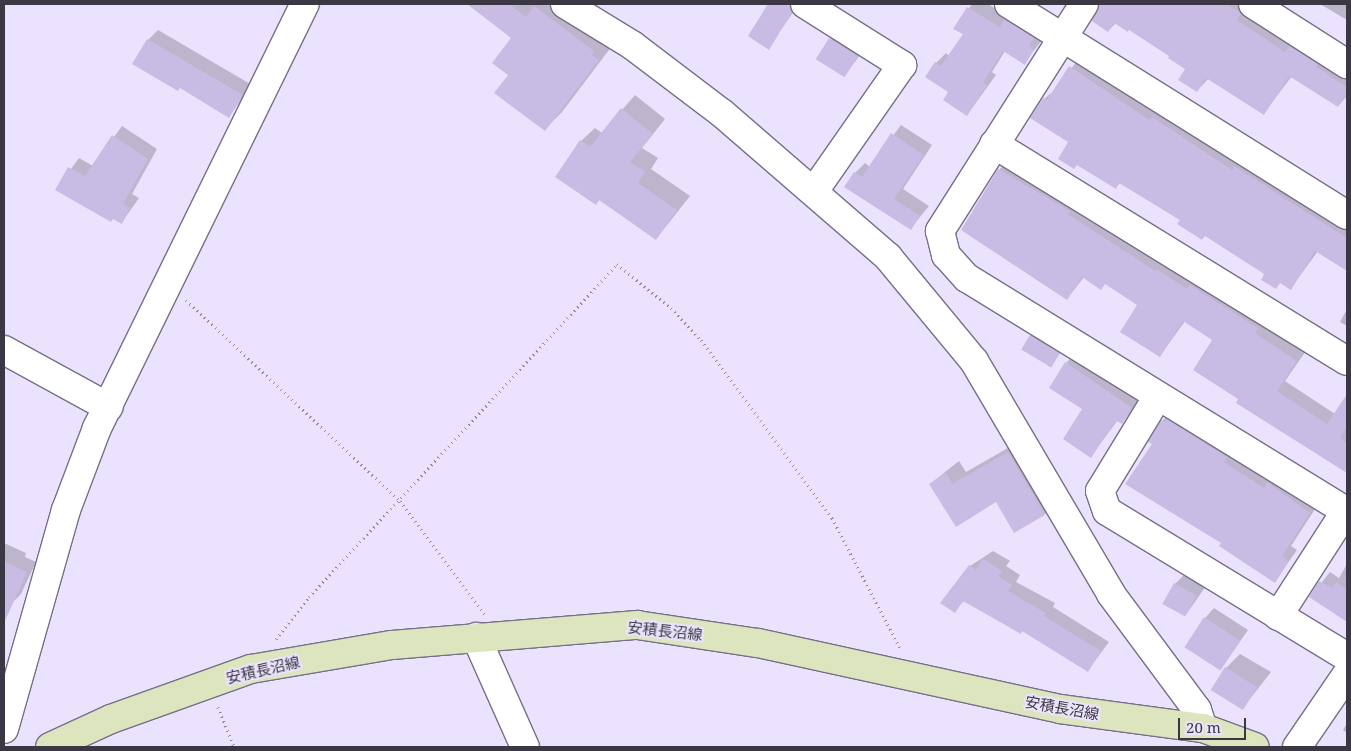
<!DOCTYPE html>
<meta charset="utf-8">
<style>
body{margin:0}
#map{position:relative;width:1351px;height:751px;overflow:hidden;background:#ebe3fe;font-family:"Noto Serif","Noto Sans JP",serif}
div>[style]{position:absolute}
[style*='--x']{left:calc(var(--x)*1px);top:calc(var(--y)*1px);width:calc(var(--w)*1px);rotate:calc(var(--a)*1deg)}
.shadow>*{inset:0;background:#0003}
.building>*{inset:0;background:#c9bce4;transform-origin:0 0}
.path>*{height:3px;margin-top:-1.5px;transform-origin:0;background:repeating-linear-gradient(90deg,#8e899b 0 1px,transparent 0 5px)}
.roads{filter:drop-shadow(1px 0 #766f87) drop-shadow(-1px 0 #766f87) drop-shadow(0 1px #766f87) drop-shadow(0 -1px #766f87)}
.minor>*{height:28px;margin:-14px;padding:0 14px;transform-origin:14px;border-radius:14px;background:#fff}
.tertiary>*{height:28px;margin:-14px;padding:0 14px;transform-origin:14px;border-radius:14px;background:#fff}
.secondary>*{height:28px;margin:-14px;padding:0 14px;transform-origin:14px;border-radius:14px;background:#dde5bf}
span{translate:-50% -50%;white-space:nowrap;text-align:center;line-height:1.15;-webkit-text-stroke:4px #ebe3fe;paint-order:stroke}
.street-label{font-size:15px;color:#3c3843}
.frame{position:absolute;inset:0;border:5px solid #3c3843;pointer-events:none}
.scale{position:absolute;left:1178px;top:718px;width:68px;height:22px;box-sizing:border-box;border:2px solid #3c3843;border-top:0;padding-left:6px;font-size:15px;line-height:18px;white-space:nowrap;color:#3c3843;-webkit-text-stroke:4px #ebe3fe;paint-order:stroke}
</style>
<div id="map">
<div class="shadow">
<div style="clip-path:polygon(469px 4px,571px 4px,615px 42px,562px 112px,545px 129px,509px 75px,512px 38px)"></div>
<div style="clip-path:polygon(769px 4px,799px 4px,768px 48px,749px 36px)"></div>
<div style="clip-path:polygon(972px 4px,988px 4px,1043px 39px,1024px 63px,1005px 51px,992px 72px,996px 75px,967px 115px,949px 92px,936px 63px,946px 53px,949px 56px,964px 34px,955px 28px)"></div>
<div style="clip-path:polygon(1105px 4px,1248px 4px,1347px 70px,1347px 96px,1338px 106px,1292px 76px,1264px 113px,1209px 78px,1197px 91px,1187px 68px,1171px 55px,1130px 28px,1116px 23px,1108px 31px,1093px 21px)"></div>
<div style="clip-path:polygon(1320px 4px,1347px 4px,1347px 20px)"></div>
<div style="clip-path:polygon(840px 29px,867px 46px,844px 76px,817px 58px)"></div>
<div style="clip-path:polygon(158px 30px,252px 85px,229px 116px,148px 40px)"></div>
<div style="clip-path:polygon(1080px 57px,1347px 222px,1347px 269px,1318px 251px,1291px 288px,1120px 183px,1116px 187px,1070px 142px,1044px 99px,1055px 90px)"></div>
<div style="clip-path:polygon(635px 95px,665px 119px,642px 148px,658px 158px,651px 169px,690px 196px,656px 239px,600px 199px,595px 204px,581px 141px,595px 128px,602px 133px)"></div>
<div style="clip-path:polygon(901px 125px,932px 145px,903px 189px,929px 206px,910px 229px,855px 173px,865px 163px,870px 167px)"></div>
<div style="clip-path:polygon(122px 126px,157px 149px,132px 194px,139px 198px,122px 222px,56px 190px,79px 158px,93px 166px)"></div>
<div style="clip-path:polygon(1008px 160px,1306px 351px,1285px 381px,1335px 414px,1347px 396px,1347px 471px,1237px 403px,1240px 399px,1214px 340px,1185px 321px,1160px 356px,1139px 305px,1105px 283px,1084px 277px,1067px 299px,999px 170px)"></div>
<div style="clip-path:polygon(1347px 309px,1347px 326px,1340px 322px)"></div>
<div style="clip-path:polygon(1040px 326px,1068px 343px,1049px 367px,1031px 336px)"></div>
<div style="clip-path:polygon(1076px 353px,1141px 398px,1122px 423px,1118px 420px,1091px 456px,1084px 409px,1066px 363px)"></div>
<div style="clip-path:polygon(1172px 412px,1319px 503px,1291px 546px,1297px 550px,1274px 582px,1223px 542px,1154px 443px,1162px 421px)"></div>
<div style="clip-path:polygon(1022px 440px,1058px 501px,1045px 514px,930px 484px,959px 461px,966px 472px)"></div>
<div style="clip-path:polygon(4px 543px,26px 553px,25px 557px,36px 562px,21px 594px,12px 603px,4px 600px)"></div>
<div style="clip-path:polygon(993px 551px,1010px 561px,1006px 566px,1020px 575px,1016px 582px,1055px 603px,1053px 607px,1109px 642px,1088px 670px,1023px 630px,964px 601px,954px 611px,970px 566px)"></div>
<div style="clip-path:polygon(1347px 564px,1347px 620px,1310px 597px,1330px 572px,1339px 578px)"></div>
<div style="clip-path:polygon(1185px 574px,1206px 586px,1185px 616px,1175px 584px)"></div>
<div style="clip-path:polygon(1214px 608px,1248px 630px,1221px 669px,1205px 618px)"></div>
<div style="clip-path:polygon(1240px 654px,1271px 672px,1242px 709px,1226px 668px)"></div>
<div style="clip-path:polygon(1347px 723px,1347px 733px,1343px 730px)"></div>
</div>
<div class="building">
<div style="clip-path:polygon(467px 4px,509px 4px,526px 17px,534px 6px,594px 51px,592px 55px,599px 60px,545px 131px,494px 93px,508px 75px,492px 63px,511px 38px)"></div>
<div style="clip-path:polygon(768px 4px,789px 4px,792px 12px,769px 50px,748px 36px)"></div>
<div style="clip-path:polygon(1099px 4px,1227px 4px,1241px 13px,1237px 20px,1285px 52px,1289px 46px,1318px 64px,1316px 67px,1347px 87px,1347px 93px,1338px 107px,1289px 76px,1264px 115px,1206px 78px,1197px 92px,1178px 80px,1185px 69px,1168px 58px,1169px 56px,1129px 30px,1128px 32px,1114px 23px,1108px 32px,1092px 21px)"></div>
<div style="clip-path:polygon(967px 7px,1000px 27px,1004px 19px,1034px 38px,1029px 46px,1034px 49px,1025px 65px,1003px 51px,983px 82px,987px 85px,967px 116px,943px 100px,948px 92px,925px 77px,935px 62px,941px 66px,963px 34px,953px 29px)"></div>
<div style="left:829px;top:38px;width:34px;height:25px;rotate:32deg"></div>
<div style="clip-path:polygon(147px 39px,243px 95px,229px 118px,180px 88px,178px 91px,132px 64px)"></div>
<div style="clip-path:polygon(1069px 66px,1149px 120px,1152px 117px,1232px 170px,1234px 166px,1347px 238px,1347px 271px,1315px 251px,1291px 290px,1280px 283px,1276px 289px,1261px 280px,1264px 274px,1258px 270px,1205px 236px,1202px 240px,1177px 224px,1180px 220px,1119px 183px,1116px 189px,1077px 165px,1074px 169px,1058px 159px,1068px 142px,1030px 118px,1043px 98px,1047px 100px)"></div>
<div style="clip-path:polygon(621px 108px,653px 134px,630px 162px,645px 172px,638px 183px,677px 210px,656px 240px,599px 200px,596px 205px,555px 177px,580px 140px,590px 147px)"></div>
<div style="clip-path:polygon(891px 133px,924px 155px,894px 199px,920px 216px,911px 230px,844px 187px,854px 172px,862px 177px)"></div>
<div style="clip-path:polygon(112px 135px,148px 159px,123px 204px,130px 208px,122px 224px,113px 219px,111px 222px,55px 190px,68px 167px,85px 176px)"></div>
<div style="clip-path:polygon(998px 169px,1070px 211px,1068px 214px,1155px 271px,1156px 269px,1187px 289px,1190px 285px,1258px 328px,1255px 333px,1297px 361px,1277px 391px,1327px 424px,1347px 394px,1347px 426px,1340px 438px,1347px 443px,1347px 473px,1236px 403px,1238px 399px,1193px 370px,1212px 340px,1183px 321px,1160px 357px,1120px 332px,1137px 305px,1105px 284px,1101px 290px,1082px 277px,1067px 300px,961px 230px)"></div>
<div style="left:1030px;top:335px;width:35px;height:17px;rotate:31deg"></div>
<div style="clip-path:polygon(1065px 362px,1132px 408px,1122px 424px,1117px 421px,1112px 426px,1091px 458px,1063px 439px,1082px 409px,1049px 388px)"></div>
<div style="clip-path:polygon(1167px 419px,1227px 457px,1224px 462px,1264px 488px,1267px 482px,1310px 513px,1282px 556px,1289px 561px,1275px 583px,1219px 546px,1221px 543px,1125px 484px,1152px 444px,1148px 442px,1161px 420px,1165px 422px)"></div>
<div style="clip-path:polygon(1008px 452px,1045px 515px,1014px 533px,996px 502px,956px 527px,929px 484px,946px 473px,952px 484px)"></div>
<div style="clip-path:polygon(983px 559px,1002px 571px,998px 576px,1012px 585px,1008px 591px,1046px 613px,1044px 616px,1101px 651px,1088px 672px,1022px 631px,1021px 634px,963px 601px,955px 613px,940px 603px,969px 565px,976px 570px)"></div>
<div style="clip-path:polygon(4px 561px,27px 572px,4px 623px)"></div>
<div style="clip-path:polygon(1319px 581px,1332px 588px,1336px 582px,1347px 589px,1347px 622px,1309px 597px)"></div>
<div style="left:1174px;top:583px;width:26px;height:24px;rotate:29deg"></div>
<div style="left:1204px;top:617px;width:43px;height:36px;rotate:33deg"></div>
<div style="left:1225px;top:667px;width:38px;height:27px;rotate:32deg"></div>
</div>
<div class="path">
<div style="--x:186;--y:300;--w:294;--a:43.2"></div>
<div style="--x:400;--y:501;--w:141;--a:53.4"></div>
<div style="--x:276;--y:639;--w:53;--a:-51.8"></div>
<div style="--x:309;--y:597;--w:454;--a:-47.2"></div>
<div style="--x:617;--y:264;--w:70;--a:39.2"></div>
<div style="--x:671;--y:308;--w:44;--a:46.8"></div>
<div style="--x:701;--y:340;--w:221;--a:53.6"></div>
<div style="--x:832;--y:518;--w:147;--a:62.4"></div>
<div style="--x:218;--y:707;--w:43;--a:68.2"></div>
</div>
<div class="roads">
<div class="minor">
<div style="--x:565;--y:4;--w:79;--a:31.5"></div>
<div style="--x:632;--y:45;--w:114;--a:37.2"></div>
<div style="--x:723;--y:114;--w:218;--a:40.9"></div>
<div style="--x:888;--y:257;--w:135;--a:50.4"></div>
<div style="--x:974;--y:361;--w:270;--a:59.5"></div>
<div style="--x:1111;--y:594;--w:144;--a:53.4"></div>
<div style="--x:1197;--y:710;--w:19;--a:72"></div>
<div style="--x:805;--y:4;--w:115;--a:32.2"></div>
<div style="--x:902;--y:65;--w:154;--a:124.9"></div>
<div style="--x:1009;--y:4;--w:398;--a:32"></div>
<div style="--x:1084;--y:4;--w:269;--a:122.4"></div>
<div style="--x:940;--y:231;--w:25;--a:76"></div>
<div style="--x:946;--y:255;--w:31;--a:48"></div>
<div style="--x:967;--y:278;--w:445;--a:31.6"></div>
<div style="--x:1253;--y:4;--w:112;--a:32.6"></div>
<div style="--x:994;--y:144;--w:414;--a:31.6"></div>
<div style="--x:4;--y:350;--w:119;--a:28.7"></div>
<div style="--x:1158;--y:396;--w:111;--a:121.4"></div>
<div style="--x:1100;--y:491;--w:21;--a:71"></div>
<div style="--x:1107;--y:511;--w:281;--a:31.3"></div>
<div style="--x:1278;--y:616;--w:127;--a:-57.2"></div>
<div style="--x:476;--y:637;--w:120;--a:66"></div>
<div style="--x:4;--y:729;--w:228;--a:-74.2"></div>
<div style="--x:66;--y:510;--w:88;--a:-69.3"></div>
<div style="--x:97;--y:428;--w:472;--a:-63.9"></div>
</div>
<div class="tertiary">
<div style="--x:1297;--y:747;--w:88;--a:-55.6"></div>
</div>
<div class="secondary">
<div style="--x:50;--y:747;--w:67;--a:-24.7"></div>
<div style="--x:111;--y:719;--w:149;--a:-19.7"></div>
<div style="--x:251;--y:669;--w:143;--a:-9.7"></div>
<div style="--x:392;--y:645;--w:246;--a:-4.7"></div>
<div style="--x:637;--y:625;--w:122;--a:8.5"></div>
<div style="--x:758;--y:643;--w:309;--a:12.3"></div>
<div style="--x:1060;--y:709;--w:144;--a:7.6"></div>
<div style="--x:1203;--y:728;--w:55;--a:20.1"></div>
</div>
</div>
<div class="street-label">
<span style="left:665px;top:631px;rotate:6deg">安積長沼線</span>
<span style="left:263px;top:670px;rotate:-13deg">安積長沼線</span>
<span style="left:1062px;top:708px;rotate:10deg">安積長沼線</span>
</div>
<div class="frame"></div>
<div class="scale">20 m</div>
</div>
